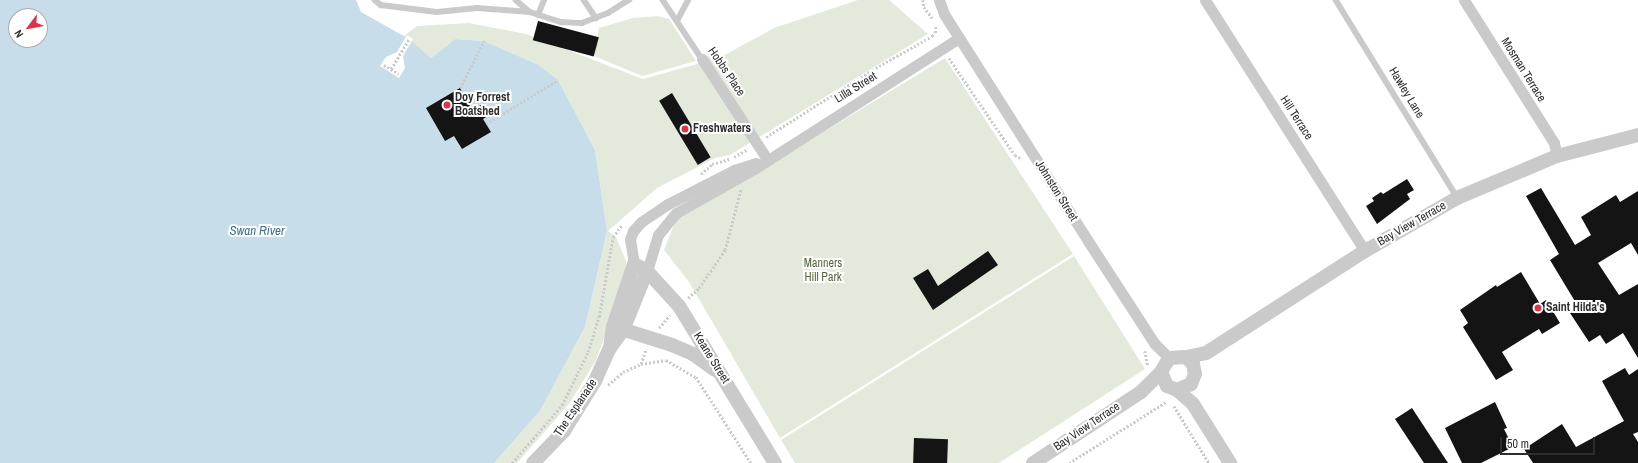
<!DOCTYPE html>
<style>
body{margin:0}
#map{position:relative;width:1638px;height:463px;overflow:hidden;background:#fff;font-family:"Archivo Narrow",sans-serif}
div>[style]{position:absolute}
[style*='--x']{left:calc(var(--x)*1px);top:calc(var(--y)*1px);width:calc(var(--w)*1px);rotate:calc(var(--a)*1deg)}
.green>*{inset:0;background:#e4eadb}
.water>*{inset:0;background:#c7deea}
.pier>*{inset:0;background:#fff}
.building>*{inset:0;background:#141414;transform-origin:0 0}
.path>*{height:2.5px;margin-top:-1.25px;transform-origin:0;background:repeating-linear-gradient(90deg,#cacaca 0 2px,transparent 0 4px)}
.service>*{height:5.5px;margin:-2.75px;padding:0 2.75px;transform-origin:2.75px;border-radius:2.75px;background:#cacaca}
.minor>*{height:11px;margin:-5.5px;padding:0 5.5px;transform-origin:5.5px;border-radius:5.5px;background:#cacaca}
.tertiary>*{height:14px;margin:-7px;padding:0 7px;transform-origin:7px;border-radius:7px;background:#cacaca}
.dots>*{width:11px;height:11px;translate:-50% -50%;box-sizing:border-box;border:2px solid #fff;border-radius:50%}
span{translate:-50% -50%;white-space:nowrap;text-align:center;line-height:1.15;-webkit-text-stroke:4px #fff;paint-order:stroke}
.street-label{font-size:12px;color:#2d2d2d}
.poi-label{font-size:12px;color:#2d2d2d;font-weight:700}
.left{translate:0 -50%;text-align:left}
.park-label{font-size:12px;color:#53673c}
.water-label{font-size:13px;color:#3e728c;font-style:italic}
.north{position:absolute;left:8px;top:8px;width:40px;height:40px;box-sizing:border-box;background:#fff;border:1px solid #ababab;border-radius:50%;rotate:238deg;font-size:11px;font-weight:700;line-height:16px;text-align:center;color:#2d2d2d}
.north::after{content:'';display:block;margin:auto;width:14px;height:18px;background:#e0334a;clip-path:polygon(50% 0,100% 100%,50% 72%,0 100%)}
.scale{position:absolute;left:1500px;top:437px;width:95px;height:18px;box-sizing:border-box;border:2px solid #2d2d2d;border-top:0;padding-left:5px;font-size:12px;line-height:14px;white-space:nowrap;color:#2d2d2d;-webkit-text-stroke:3px #fff;paint-order:stroke}
</style>
<div id="map">
<div class="green">
<div style="clip-path:polygon(858px 0,889px 0,928px 34px,730px 155px,715px 158px,657px 188px,608px 231px,616px 237px,626px 261px,624px 284px,596px 360px,569px 404px,517px 463px,494px 463px,540px 411px,585px 327px,607px 231px,595px 150px,558px 80px,539px 65px,484px 41px,455px 39px,431px 58px,404px 36px,417px 26px,469px 23px,526px 34px,643px 79px,697px 64px,708px 56px,721px 57px,774px 28px)"></div>
<div style="clip-path:polygon(657px 16px,669px 19px,696px 61px,642px 76px,594px 56px,599px 28px,633px 18px)"></div>
<div style="clip-path:polygon(945px 58px,1073px 254px,780px 438px,689px 282px,664px 250px,678px 215px,766px 167px)"></div>
<div style="clip-path:polygon(1074px 256px,1145px 369px,999px 463px,795px 463px,781px 440px)"></div>
</div>
<div class="water">
<div style="clip-path:polygon(evenodd,0 0,356px 0,361px 12px,409px 39px,431px 58px,455px 39px,484px 41px,539px 65px,558px 80px,595px 150px,607px 231px,585px 327px,540px 411px,494px 463px,0 463px,0 0,16px 16px,40px 16px,40px 40px,16px 40px,16px 16px)"></div>
</div>
<div class="pier">
<div style="clip-path:polygon(407px 35px,413px 39px,403px 56px,405px 68px,399px 78px,380px 66px,386px 57px,397px 52px)"></div>
</div>
<div class="building">
<div style="left:538px;top:21px;width:63px;height:20px;rotate:15deg"></div>
<div style="clip-path:polygon(460px 88px,472px 110px,481px 105px,488px 116px,483px 119px,491px 132px,462px 149px,454px 136px,445px 141px,426px 108px)"></div>
<div style="left:672px;top:93px;width:75px;height:15px;rotate:59deg"></div>
<div style="clip-path:polygon(1407px 179px,1414px 190px,1407px 194px,1410px 199px,1377px 224px,1366px 206px,1374px 201px,1372px 198px,1381px 192px,1383px 194px)"></div>
<div style="clip-path:polygon(1541px 188px,1575px 245px,1591px 235px,1581px 217px,1616px 195px,1620px 202px,1638px 191px,1638px 255px,1631px 243px,1598px 263px,1619px 295px,1638px 284px,1638px 358px,1623px 333px,1606px 344px,1600px 335px,1589px 342px,1570px 313px,1579px 308px,1550px 260px,1559px 254px,1526px 196px)"></div>
<div style="clip-path:polygon(988px 251px,998px 265px,933px 310px,913px 278px,928px 269px,938px 286px)"></div>
<div style="clip-path:polygon(1521px 272px,1540px 304px,1546px 300px,1560px 323px,1542px 334px,1539px 329px,1502px 352px,1513px 370px,1496px 380px,1463px 327px,1468px 323px,1460px 310px,1496px 285px,1497px 287px)"></div>
<div style="clip-path:polygon(1625px 368px,1629px 375px,1638px 369px,1638px 432px,1633px 434px,1638px 442px,1638px 463px,1533px 463px,1524px 449px,1562px 424px,1576px 447px,1624px 421px,1602px 381px)"></div>
<div style="clip-path:polygon(1495px 402px,1507px 428px,1504px 429px,1513px 447px,1481px 463px,1462px 463px,1445px 428px)"></div>
<div style="clip-path:polygon(1412px 408px,1448px 463px,1424px 463px,1395px 419px)"></div>
<div style="left:914px;top:438px;width:34px;height:25px;rotate:2deg"></div>
</div>
<div class="path">
<div style="--x:923;--y:0;--w:7;--a:82"></div>
<div style="--x:924;--y:7;--w:15;--a:53"></div>
<div style="--x:949;--y:58;--w:117;--a:55.8"></div>
<div style="--x:1015;--y:155;--w:8;--a:30"></div>
<div style="--x:384;--y:65;--w:17;--a:31"></div>
<div style="--x:391;--y:69;--w:35;--a:-59"></div>
<div style="--x:460;--y:88;--w:53;--a:-62.9"></div>
<div style="--x:486;--y:124;--w:84;--a:-31.4"></div>
<div style="--x:766;--y:137;--w:125;--a:-32.3"></div>
<div style="--x:872;--y:70;--w:69;--a:-29.5"></div>
<div style="--x:932;--y:36;--w:4;--a:-45"></div>
<div style="--x:935;--y:33;--w:8;--a:-83"></div>
<div style="--x:734;--y:157;--w:16;--a:-30"></div>
<div style="--x:701;--y:174;--w:15;--a:-42"></div>
<div style="--x:712;--y:164;--w:18;--a:-16"></div>
<div style="--x:688;--y:298;--w:15;--a:-42"></div>
<div style="--x:699;--y:288;--w:46;--a:-55.6"></div>
<div style="--x:725;--y:250;--w:64;--a:-75.5"></div>
<div style="--x:659;--y:328;--w:17;--a:-50"></div>
<div style="--x:1145;--y:351;--w:15;--a:79"></div>
<div style="--x:641;--y:364;--w:25;--a:-9"></div>
<div style="--x:666;--y:360;--w:34;--a:30"></div>
<div style="--x:696;--y:377;--w:102;--a:57.4"></div>
<div style="--x:608;--y:385;--w:20;--a:-41"></div>
<div style="--x:623;--y:372;--w:20;--a:-24"></div>
<div style="--x:641;--y:364;--w:16;--a:-72"></div>
<div style="--x:1174;--y:406;--w:67;--a:58.4"></div>
<div style="--x:512;--y:463;--w:77;--a:-49.2"></div>
<div style="--x:562;--y:405;--w:59;--a:-63.9"></div>
<div style="--x:588;--y:352;--w:37;--a:-73"></div>
<div style="--x:599;--y:317;--w:81;--a:-80.1"></div>
<div style="--x:613;--y:237;--w:14;--a:-54"></div>
<div style="--x:1069;--y:463;--w:115;--a:-32.2"></div>
</div>
<div class="service">
<div style="--x:375;--y:0;--w:8;--a:40"></div>
<div style="--x:381;--y:5;--w:56;--a:7.1"></div>
<div style="--x:437;--y:12;--w:40;--a:-5.7"></div>
<div style="--x:477;--y:8;--w:53;--a:4.3"></div>
<div style="--x:516;--y:0;--w:18;--a:41"></div>
<div style="--x:530;--y:12;--w:33;--a:18"></div>
<div style="--x:561;--y:22;--w:21;--a:3"></div>
<div style="--x:582;--y:23;--w:28;--a:-21"></div>
<div style="--x:608;--y:13;--w:25;--a:-32"></div>
<div style="--x:584;--y:0;--w:22;--a:56"></div>
<div style="--x:663;--y:0;--w:71;--a:56.5"></div>
<div style="--x:1336;--y:0;--w:231;--a:58.4"></div>
<div style="--x:538;--y:15;--w:16;--a:-68"></div>
<div style="--x:677;--y:21;--w:24;--a:-62"></div>
</div>
<div class="minor">
<div style="--x:939;--y:0;--w:15;--a:70"></div>
<div style="--x:944;--y:14;--w:269;--a:57.6"></div>
<div style="--x:1088;--y:241;--w:123;--a:57"></div>
<div style="--x:1155;--y:344;--w:20;--a:45"></div>
<div style="--x:1205;--y:0;--w:298;--a:57.5"></div>
<div style="--x:1464;--y:0;--w:169;--a:57.8"></div>
<div style="--x:1554;--y:143;--w:13;--a:77"></div>
<div style="--x:702;--y:59;--w:119;--a:57"></div>
<div style="--x:634;--y:264;--w:25;--a:-99"></div>
<div style="--x:630;--y:239;--w:9;--a:-69"></div>
<div style="--x:633;--y:231;--w:12;--a:-48"></div>
<div style="--x:641;--y:222;--w:32;--a:-34"></div>
<div style="--x:668;--y:204;--w:74;--a:-27.3"></div>
<div style="--x:734;--y:170;--w:23;--a:-18"></div>
<div style="--x:647;--y:271;--w:38;--a:-73"></div>
<div style="--x:658;--y:235;--w:28;--a:-51"></div>
<div style="--x:676;--y:213;--w:90;--a:-29.4"></div>
<div style="--x:754;--y:169;--w:243;--a:-32.6"></div>
</div>
<div class="tertiary">
<div style="--x:615;--y:327;--w:60;--a:17.5"></div>
<div style="--x:672;--y:345;--w:23;--a:23"></div>
<div style="--x:693;--y:354;--w:27;--a:36"></div>
<div style="--x:610;--y:348;--w:21;--a:-82"></div>
<div style="--x:613;--y:327;--w:66;--a:-71.6"></div>
<div style="--x:634;--y:264;--w:15;--a:28"></div>
<div style="--x:647;--y:271;--w:47;--a:47.6"></div>
<div style="--x:679;--y:306;--w:184;--a:58.6"></div>
<div style="--x:1186;--y:357;--w:20;--a:-11"></div>
<div style="--x:1206;--y:353;--w:189;--a:-32.7"></div>
<div style="--x:1365;--y:251;--w:106;--a:-29.9"></div>
<div style="--x:1457;--y:198;--w:108;--a:-22.8"></div>
<div style="--x:1557;--y:156;--w:84;--a:-14.5"></div>
<div style="--x:1177;--y:390;--w:21;--a:41"></div>
<div style="--x:1193;--y:404;--w:70;--a:57.9"></div>
<div style="--x:533;--y:463;--w:45;--a:-45.9"></div>
<div style="--x:564;--y:431;--w:59;--a:-58.2"></div>
<div style="--x:595;--y:381;--w:36;--a:-66"></div>
<div style="--x:610;--y:348;--w:22;--a:-54"></div>
<div style="--x:623;--y:330;--w:64;--a:-67.9"></div>
<div style="--x:1033;--y:463;--w:129;--a:-33.3"></div>
<div style="--x:1141;--y:392;--w:28;--a:-45"></div>
<div style="--x:1161;--y:372;--w:16;--a:-60"></div>
<div style="--x:1169;--y:358;--w:17;--a:-3"></div>
<div style="--x:1186;--y:357;--w:10;--a:45"></div>
<div style="--x:1193;--y:364;--w:10;--a:79"></div>
<div style="--x:1195;--y:374;--w:11;--a:112"></div>
<div style="--x:1191;--y:384;--w:15;--a:157"></div>
<div style="--x:1177;--y:390;--w:11;--a:-158"></div>
<div style="--x:1167;--y:386;--w:15;--a:-113"></div>
</div>
<div class="dots">
<div style="left:447px;top:105px;background:#e0334a"></div>
<div style="left:685px;top:129px;background:#e0334a"></div>
<div style="left:1538px;top:308px;background:#e0334a"></div>
</div>
<div class="street-label">
<span style="left:1523px;top:70px;rotate:58deg">Mosman Terrace</span>
<span style="left:726px;top:72px;rotate:56deg">Hobbs Place</span>
<span style="left:856px;top:88px;rotate:-32deg">Lilla Street</span>
<span style="left:1406px;top:93px;rotate:59deg">Hawley Lane</span>
<span style="left:1296px;top:118px;rotate:57deg">Hill Terrace</span>
<span style="left:1056px;top:191px;rotate:58deg">Johnston Street</span>
<span style="left:1412px;top:224px;rotate:-30deg">Bay View Terrace</span>
<span style="left:711px;top:358px;rotate:58deg">Keane Street</span>
<span style="left:576px;top:408px;rotate:-56deg">The Esplanade</span>
<span style="left:1087px;top:427px;rotate:-34deg">Bay View Terrace</span>
</div>
<div class="poi-label">
<span class="left" style="left:455px;top:105px">Doy Forrest<br>Boatshed</span>
<span class="left" style="left:693px;top:129px">Freshwaters</span>
<span class="left" style="left:1546px;top:308px">Saint Hilda's</span>
</div>
<div class="park-label">
<span style="left:823px;top:271px">Manners<br>Hill Park</span>
</div>
<div class="water-label">
<span style="left:257px;top:231px">Swan River</span>
</div>
<div class="north">N</div>
<div class="scale">50 m</div>
</div>
